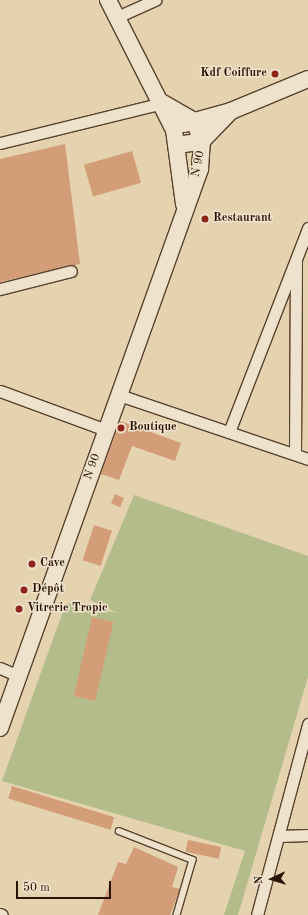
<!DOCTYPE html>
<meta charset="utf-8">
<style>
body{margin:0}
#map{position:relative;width:308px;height:915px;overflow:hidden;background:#e5d3b0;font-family:"Old Standard TT",serif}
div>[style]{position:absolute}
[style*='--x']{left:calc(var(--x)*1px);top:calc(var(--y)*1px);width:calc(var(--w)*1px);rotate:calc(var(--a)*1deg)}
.green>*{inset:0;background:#b4bc8c}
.building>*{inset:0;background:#d39d77;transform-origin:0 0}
.roads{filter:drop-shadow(1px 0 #57422e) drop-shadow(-1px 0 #57422e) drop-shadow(0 1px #57422e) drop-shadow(0 -1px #57422e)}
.lane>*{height:5.5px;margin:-2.75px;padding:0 2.75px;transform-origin:2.75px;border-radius:2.75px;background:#eee2cc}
.street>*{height:11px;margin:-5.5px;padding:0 5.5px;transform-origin:5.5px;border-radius:5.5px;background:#eee2cc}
.secondary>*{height:16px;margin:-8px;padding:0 8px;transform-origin:8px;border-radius:8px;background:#eee2cc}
.dots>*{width:11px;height:11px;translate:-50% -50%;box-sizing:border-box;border:2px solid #eee2cc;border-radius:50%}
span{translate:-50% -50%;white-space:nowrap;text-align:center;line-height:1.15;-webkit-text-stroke:3px #eee2cc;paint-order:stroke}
.poi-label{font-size:12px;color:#281202;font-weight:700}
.right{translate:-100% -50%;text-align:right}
.left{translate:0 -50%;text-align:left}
.street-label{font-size:12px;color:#281202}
.north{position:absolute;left:252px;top:859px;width:40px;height:40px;-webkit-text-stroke:3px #eee2cc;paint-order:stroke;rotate:266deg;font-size:11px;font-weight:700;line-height:16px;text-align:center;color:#281202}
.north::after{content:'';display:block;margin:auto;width:14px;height:18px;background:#281202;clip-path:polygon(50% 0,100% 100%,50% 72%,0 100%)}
.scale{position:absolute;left:16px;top:881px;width:95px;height:18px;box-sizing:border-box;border:2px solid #281202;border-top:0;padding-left:5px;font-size:12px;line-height:14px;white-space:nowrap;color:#281202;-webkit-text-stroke:3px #eee2cc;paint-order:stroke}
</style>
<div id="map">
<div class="green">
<div style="clip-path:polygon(134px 495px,308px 556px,308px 677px,238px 915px,224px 915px,245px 851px,2px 781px,66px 603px,118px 613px,90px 600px)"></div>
</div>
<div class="building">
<div style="clip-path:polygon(65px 144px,80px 264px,0 282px,0 159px)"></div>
<div style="left:132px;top:151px;width:33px;height:50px;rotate:74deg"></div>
<div style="clip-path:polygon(120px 421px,181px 443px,175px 461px,132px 446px,119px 480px,101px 474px)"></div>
<div style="left:115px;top:494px;width:10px;height:10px;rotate:24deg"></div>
<div style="left:94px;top:525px;width:19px;height:37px;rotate:18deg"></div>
<div style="left:92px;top:617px;width:22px;height:81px;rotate:13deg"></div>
<div style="left:12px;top:786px;width:107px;height:13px;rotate:17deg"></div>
<div style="left:188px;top:840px;width:34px;height:12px;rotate:12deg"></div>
<div style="clip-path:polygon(134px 847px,178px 867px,172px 887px,180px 889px,170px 915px,98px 915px,118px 862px,126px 864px)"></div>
</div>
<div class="roads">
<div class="lane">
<div style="--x:119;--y:831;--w:79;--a:21.4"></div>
<div style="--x:193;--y:860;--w:57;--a:106.2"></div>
</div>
<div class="street">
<div style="--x:117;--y:17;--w:42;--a:-24.1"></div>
<div style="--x:0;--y:143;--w:168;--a:-13.8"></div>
<div style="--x:0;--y:289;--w:73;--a:-14.2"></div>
<div style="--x:0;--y:391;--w:113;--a:20.2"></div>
<div style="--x:119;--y:395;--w:200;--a:18.7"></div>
<div style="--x:229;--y:432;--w:219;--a:-68.8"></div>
<div style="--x:295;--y:454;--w:193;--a:-89.7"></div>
<div style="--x:0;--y:668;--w:21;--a:23"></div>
<div style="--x:280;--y:836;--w:28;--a:-2"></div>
<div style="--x:0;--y:914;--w:2;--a:27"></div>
<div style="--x:257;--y:915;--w:198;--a:-75"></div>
</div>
<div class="secondary">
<div style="--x:108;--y:0;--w:146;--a:63.1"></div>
<div style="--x:174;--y:130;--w:75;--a:82.3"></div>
<div style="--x:184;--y:124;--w:49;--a:-15.5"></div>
<div style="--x:231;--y:111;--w:83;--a:-22.6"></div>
<div style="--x:178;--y:145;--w:24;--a:-9"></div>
<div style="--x:202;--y:141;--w:42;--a:-46"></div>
<div style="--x:0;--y:728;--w:594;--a:-70.31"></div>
<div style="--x:200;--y:169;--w:28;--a:-86"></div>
<div style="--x:202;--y:141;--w:22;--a:-112"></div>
<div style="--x:194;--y:121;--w:36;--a:-150"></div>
</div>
</div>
<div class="dots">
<div style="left:275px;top:74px;background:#8f2418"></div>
<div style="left:205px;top:219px;background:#8f2418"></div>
<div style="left:121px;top:428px;background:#8f2418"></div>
<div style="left:32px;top:564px;background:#8f2418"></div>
<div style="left:24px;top:590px;background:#8f2418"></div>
<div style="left:19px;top:609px;background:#8f2418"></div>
</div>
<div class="poi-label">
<span class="right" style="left:267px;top:74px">Kdf Coiffure</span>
<span class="left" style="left:213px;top:219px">Restaurant</span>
<span class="left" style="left:129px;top:428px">Boutique</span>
<span class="left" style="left:40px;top:564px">Cave</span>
<span class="left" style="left:32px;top:590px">Dépôt</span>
<span class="left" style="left:27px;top:609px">Vitrerie Tropic</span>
</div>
<div class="street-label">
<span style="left:199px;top:164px;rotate:-79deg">N 90</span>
<span style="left:93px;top:467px;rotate:-70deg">N 90</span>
</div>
<div class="north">N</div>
<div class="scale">50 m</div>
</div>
